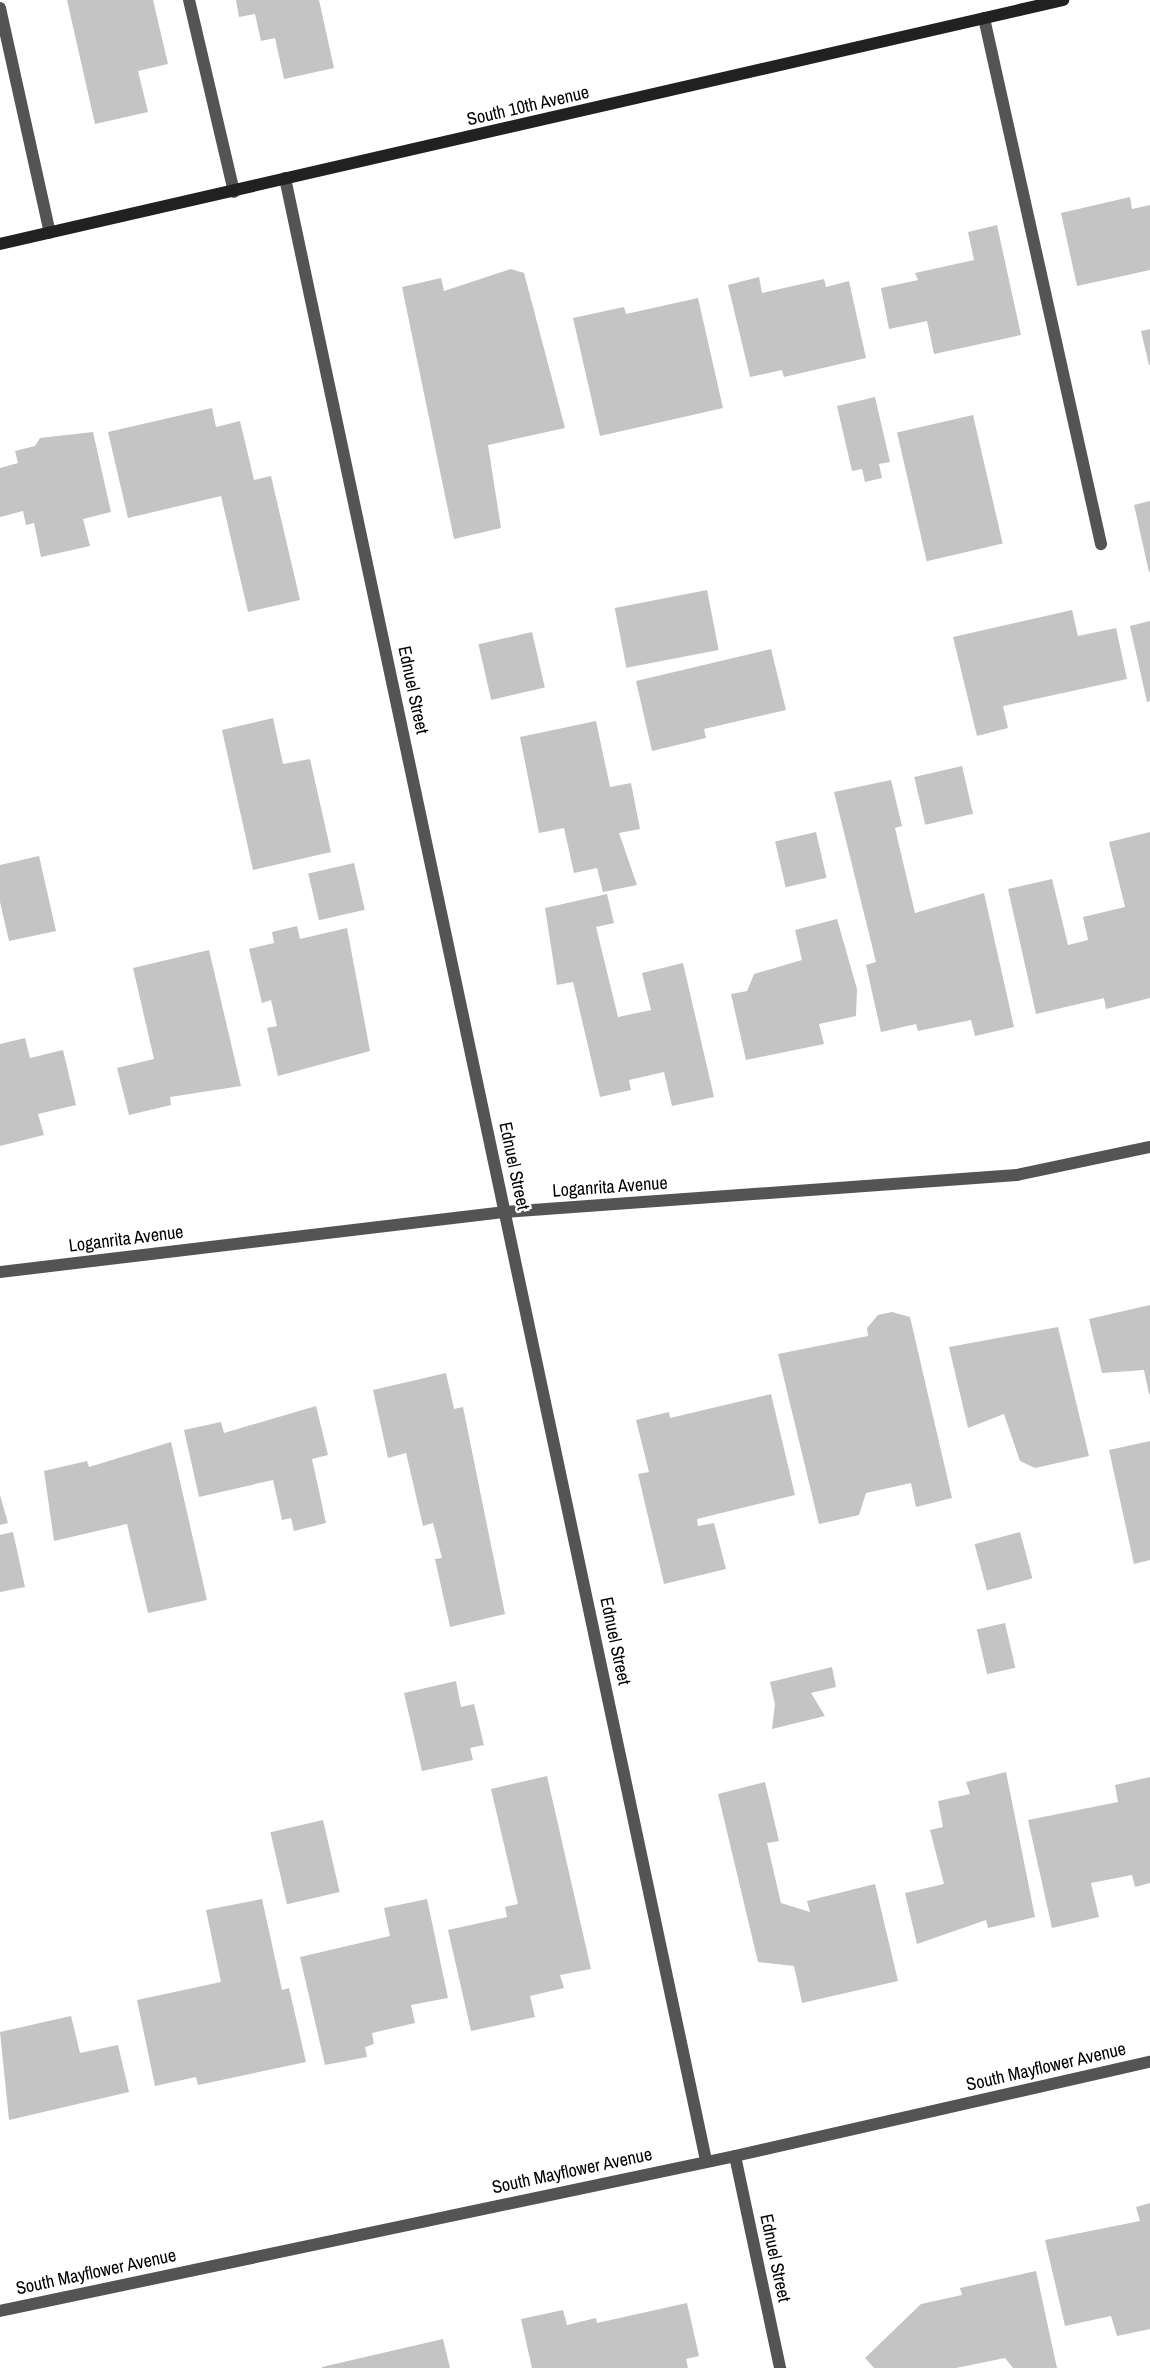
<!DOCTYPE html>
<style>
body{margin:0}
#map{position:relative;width:1150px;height:2368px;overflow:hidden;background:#fff;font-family:"Archivo Narrow",sans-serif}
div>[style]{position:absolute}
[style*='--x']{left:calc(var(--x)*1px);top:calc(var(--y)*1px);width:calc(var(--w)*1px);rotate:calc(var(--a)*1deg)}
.building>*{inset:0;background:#c4c4c4;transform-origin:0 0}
.lane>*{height:12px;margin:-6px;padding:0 6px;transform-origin:6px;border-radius:6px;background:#545454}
.street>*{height:12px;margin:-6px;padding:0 6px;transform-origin:6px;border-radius:6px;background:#545454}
.secondary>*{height:12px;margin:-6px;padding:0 6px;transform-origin:6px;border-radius:6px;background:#212121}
span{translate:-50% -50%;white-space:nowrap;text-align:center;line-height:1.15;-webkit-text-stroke:4.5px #fff;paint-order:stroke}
.street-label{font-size:18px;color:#000}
</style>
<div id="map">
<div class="building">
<div style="clip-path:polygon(67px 0,153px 0,168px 64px,138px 71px,148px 112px,95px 124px)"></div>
<div style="clip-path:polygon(236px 0,319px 0,334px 68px,284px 79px,275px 38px,261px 41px,255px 14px,239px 17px)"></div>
<div style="clip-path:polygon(1130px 197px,1132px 209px,1150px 205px,1150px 270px,1077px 286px,1061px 213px)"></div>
<div style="clip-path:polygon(997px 225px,1021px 335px,934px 354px,927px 321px,889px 329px,881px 288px,918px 280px,915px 273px,974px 260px,968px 232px)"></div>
<div style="clip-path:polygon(511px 269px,524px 273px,565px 428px,488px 445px,501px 528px,454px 539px,402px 287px,441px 278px,444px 291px)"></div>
<div style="clip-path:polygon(759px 277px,762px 293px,824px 279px,826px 287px,849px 281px,866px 358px,784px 377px,782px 370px,750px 377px,728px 285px)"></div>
<div style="clip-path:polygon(698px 298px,723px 408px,600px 436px,573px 318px,624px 307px,626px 314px)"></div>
<div style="clip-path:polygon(1150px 329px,1150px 365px,1149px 365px,1141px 331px)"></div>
<div style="clip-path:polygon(875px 397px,890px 462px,879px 464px,882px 478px,865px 482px,862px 469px,852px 471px,837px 406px)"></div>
<div style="clip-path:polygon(212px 408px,216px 427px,240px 421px,254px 480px,271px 476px,300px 600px,248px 612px,221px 496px,128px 518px,108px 432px)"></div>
<div style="left:973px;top:415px;width:132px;height:78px;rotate:77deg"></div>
<div style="clip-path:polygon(93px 432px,111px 512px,83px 519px,90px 546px,41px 557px,34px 523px,26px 525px,23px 511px,0 517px,0 468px,18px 463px,15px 451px,35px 446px,40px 438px)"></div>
<div style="clip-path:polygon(1150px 501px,1150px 572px,1149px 572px,1134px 505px)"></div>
<div style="left:707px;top:590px;width:61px;height:94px;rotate:79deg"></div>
<div style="clip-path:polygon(1072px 610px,1078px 636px,1116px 628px,1127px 679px,1003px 706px,1008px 728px,977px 736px,953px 637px)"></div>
<div style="clip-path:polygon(1150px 621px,1150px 701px,1147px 702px,1130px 626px)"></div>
<div style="left:532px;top:632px;width:57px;height:55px;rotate:77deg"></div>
<div style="clip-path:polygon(771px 649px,786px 710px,704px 729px,706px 738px,652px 751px,636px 681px)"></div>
<div style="clip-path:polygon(273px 718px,283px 764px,310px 759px,331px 852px,253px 870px,222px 730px)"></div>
<div style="clip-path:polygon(596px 721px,610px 787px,631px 783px,640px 829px,619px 833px,637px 885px,603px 892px,597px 868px,574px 873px,564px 828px,539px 833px,520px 737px)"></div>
<div style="left:962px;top:766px;width:49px;height:49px;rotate:77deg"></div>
<div style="clip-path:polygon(891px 780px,902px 826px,895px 828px,915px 913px,984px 893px,1014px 1027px,975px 1036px,971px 1020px,918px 1031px,916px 1024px,881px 1032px,866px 965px,876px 962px,834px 792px)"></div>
<div style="left:816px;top:832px;width:47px;height:42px;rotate:77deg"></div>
<div style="clip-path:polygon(1150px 832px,1150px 998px,1106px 1009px,1104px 998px,1036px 1014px,1008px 889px,1052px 879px,1068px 945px,1088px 940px,1083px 917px,1125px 907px,1109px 842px)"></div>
<div style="clip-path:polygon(39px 856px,56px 931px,9px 941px,0 902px,0 865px)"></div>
<div style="left:354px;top:863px;width:48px;height:47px;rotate:77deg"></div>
<div style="clip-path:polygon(607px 894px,614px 923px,596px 927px,618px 1017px,651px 1010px,642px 973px,683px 963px,714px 1097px,672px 1106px,664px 1072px,629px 1080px,631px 1090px,600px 1097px,573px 982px,557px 985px,545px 908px)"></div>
<div style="clip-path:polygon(837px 919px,857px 989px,856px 1016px,819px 1024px,824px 1044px,746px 1060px,731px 994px,747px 991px,754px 974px,802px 960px,795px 930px)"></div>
<div style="clip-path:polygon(297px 926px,300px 939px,347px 928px,370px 1051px,278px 1076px,267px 1028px,277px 1026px,271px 1000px,262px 1003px,249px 949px,274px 943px,272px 932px)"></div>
<div style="clip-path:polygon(209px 950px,241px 1086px,170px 1097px,171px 1105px,129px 1115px,117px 1068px,154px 1059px,133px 968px)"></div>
<div style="clip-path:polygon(25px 1038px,30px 1058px,63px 1050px,76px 1105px,38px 1114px,44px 1135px,0 1146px,0 1044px)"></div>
<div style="clip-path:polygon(1150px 1305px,1150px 1394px,1149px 1394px,1144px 1370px,1102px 1373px,1089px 1319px)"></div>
<div style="clip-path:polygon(892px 1312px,910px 1317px,952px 1498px,916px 1507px,911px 1483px,866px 1493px,859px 1515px,819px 1524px,778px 1354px,868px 1336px,867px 1328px,878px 1315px)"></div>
<div style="clip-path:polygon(1058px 1327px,1089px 1456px,1035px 1468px,1020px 1461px,1004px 1414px,968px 1428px,949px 1347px)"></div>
<div style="clip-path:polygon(446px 1373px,454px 1409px,463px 1407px,505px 1614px,450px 1627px,435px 1559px,442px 1558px,433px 1523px,423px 1526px,406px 1453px,388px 1458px,373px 1390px)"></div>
<div style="clip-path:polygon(771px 1394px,795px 1495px,697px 1519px,698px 1526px,714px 1523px,726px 1569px,664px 1584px,638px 1474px,649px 1472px,636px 1420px,669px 1412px,670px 1418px)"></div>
<div style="clip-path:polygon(316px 1406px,328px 1455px,312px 1459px,326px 1523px,294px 1531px,291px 1518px,282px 1520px,273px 1480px,199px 1497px,184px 1430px,221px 1422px,224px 1433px)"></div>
<div style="clip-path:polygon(1150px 1441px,1150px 1560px,1134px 1564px,1109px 1450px)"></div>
<div style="clip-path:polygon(171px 1442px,207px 1600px,148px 1613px,127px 1524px,54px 1541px,44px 1471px,87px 1461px,89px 1467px)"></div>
<div style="clip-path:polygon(0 1495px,8px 1523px,0 1525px)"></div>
<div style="clip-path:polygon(13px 1532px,25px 1587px,0 1592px,0 1535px)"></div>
<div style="left:1020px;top:1532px;width:48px;height:47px;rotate:75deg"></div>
<div style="left:1005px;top:1623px;width:46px;height:29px;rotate:77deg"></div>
<div style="clip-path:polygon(832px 1667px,836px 1687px,811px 1693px,825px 1716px,772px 1729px,775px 1704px,770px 1682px)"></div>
<div style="clip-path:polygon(456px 1681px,461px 1707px,474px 1704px,484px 1745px,470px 1748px,473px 1760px,422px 1771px,404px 1693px)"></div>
<div style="clip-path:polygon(1006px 1772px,1035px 1917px,988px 1928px,986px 1920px,917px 1944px,905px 1893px,944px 1884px,930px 1830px,943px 1827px,938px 1801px,970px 1794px,966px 1782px)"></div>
<div style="clip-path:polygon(547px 1776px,591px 1969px,560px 1975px,564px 1988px,530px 1996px,535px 2017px,471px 2031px,448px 1930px,507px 1917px,505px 1907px,518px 1904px,491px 1789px)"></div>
<div style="clip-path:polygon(1150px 1777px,1150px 1883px,1135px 1887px,1132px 1875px,1091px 1883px,1099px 1917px,1052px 1928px,1028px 1820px,1118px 1802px,1115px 1785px)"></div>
<div style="clip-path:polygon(765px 1782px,779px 1841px,767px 1843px,781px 1903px,810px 1912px,807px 1901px,875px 1884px,898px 1981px,802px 2003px,794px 1966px,758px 1962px,718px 1794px)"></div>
<div style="left:323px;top:1820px;width:74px;height:54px;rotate:77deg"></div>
<div style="clip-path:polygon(262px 1899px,282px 1990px,289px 1988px,306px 2062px,198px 2085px,196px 2077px,155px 2086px,137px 2000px,221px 1982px,206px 1910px)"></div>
<div style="clip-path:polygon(427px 1899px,448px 1998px,411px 2005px,415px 2023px,372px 2033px,374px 2044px,365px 2047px,367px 2057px,325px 2065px,300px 1957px,390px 1936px,384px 1908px)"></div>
<div style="clip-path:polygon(71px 2016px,80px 2053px,118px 2045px,129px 2092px,9px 2120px,0 2032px)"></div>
<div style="clip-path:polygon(1150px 2203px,1150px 2329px,1117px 2336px,1111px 2316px,1065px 2326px,1045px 2240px,1140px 2221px,1136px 2207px)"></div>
<div style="clip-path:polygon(1036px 2271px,1057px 2368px,1013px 2368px,1005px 2358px,956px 2368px,874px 2368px,865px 2358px,921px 2304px,962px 2295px,960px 2288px)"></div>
<div style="clip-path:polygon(687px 2303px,699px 2356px,686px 2359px,688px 2368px,532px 2368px,521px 2319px,563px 2310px,567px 2325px,596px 2318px,597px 2323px)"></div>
<div style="clip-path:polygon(443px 2339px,450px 2368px,322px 2368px,322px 2367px)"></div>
</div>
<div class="lane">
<div style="--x:189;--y:0;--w:197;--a:76.8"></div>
<div style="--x:0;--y:8;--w:230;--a:77.5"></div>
<div style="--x:984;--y:18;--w:539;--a:77.46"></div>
</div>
<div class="street">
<div style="--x:285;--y:178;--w:2027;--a:78.01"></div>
<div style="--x:0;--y:1272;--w:509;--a:-6.78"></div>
<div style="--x:505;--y:1212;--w:513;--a:-4.13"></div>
<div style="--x:1017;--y:1175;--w:136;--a:-11.9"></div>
<div style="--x:735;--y:2156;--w:217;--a:78"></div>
<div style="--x:0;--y:2311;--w:751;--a:-11.91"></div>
<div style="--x:735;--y:2156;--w:426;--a:-12.8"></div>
</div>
<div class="secondary">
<div style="--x:0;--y:244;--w:1091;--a:-12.93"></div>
</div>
<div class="street-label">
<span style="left:528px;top:106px;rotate:-13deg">South 10th Avenue</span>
<span style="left:413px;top:690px;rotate:78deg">Ednuel Street</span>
<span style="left:514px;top:1166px;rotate:78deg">Ednuel Street</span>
<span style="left:610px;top:1187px;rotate:-4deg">Loganrita Avenue</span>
<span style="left:126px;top:1239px;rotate:-7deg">Loganrita Avenue</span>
<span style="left:615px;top:1641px;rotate:78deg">Ednuel Street</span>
<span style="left:1046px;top:2067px;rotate:-13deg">South Mayflower Avenue</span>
<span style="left:572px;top:2171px;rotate:-12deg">South Mayflower Avenue</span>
<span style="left:775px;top:2258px;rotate:78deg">Ednuel Street</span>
<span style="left:96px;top:2272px;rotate:-12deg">South Mayflower Avenue</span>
</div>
</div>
